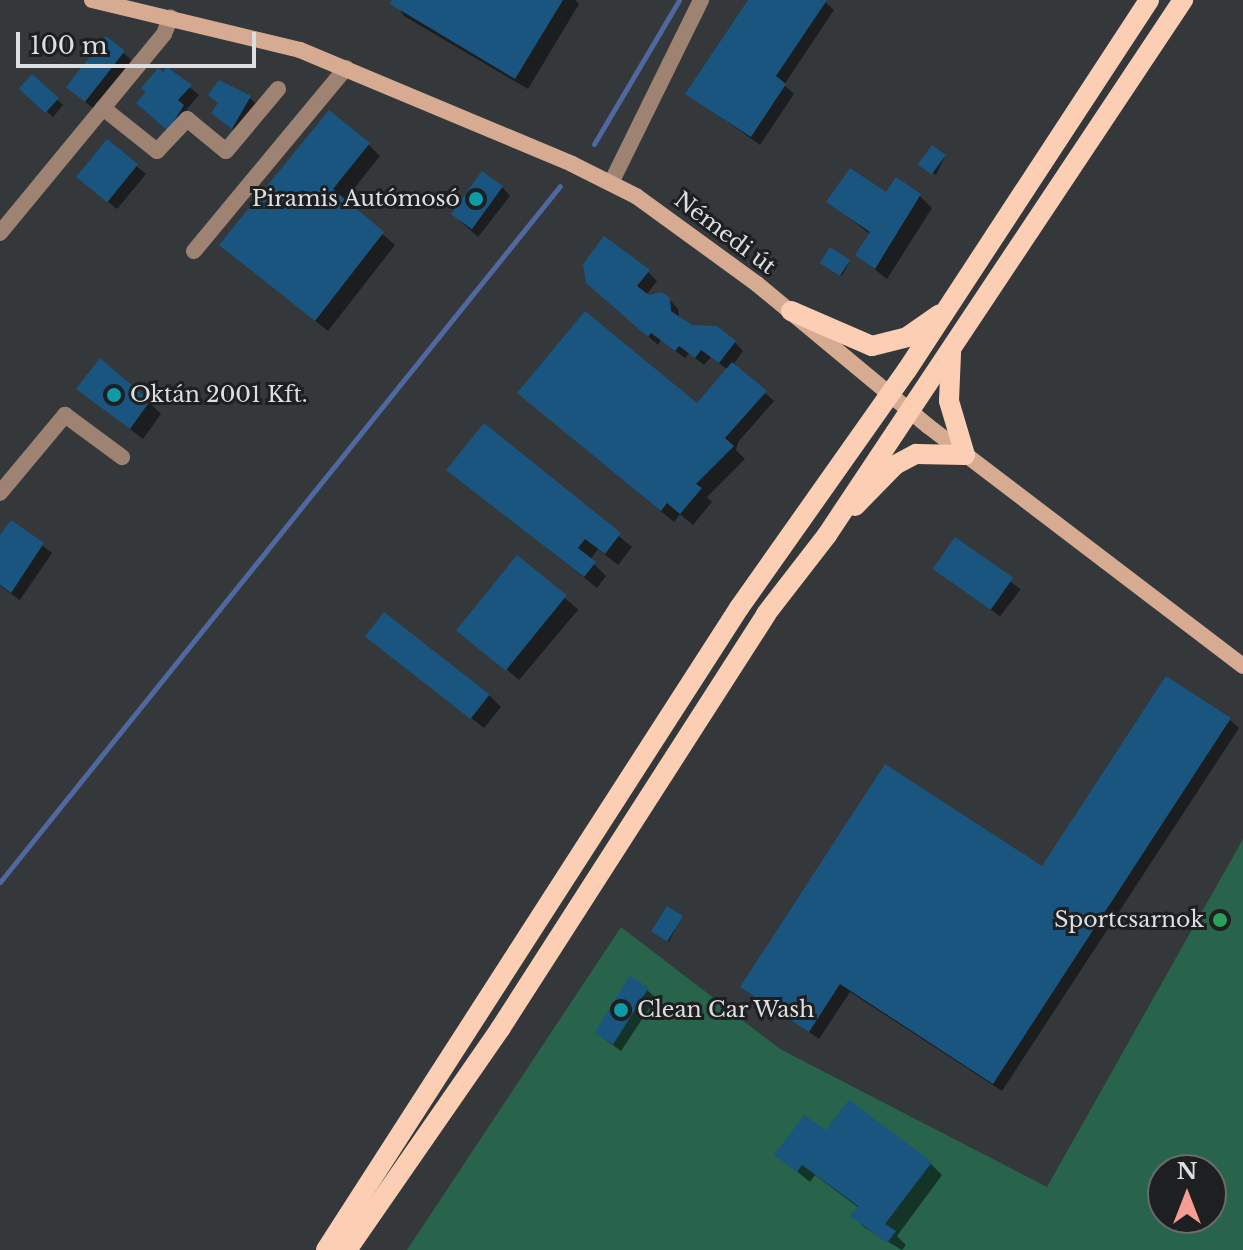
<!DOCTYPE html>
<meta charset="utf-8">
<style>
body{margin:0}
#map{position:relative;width:1243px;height:1250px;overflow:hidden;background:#34383b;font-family:"Libre Baskerville",serif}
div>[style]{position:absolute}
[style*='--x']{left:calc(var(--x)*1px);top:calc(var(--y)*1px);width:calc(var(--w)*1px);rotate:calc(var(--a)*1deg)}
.green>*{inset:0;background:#28634b}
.shadow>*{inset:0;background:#0007;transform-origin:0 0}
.stream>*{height:5px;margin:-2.5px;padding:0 2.5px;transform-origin:2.5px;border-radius:2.5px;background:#4f689f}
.building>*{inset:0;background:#19557f;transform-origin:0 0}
.minor>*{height:16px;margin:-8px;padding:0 8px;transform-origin:8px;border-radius:8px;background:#9e8272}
.secondary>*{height:16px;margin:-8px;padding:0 8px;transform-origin:8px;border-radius:8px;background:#d7ab92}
.primary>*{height:20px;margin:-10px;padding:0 10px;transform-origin:10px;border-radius:10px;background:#fcceb4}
.dots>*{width:22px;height:22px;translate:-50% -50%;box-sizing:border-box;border:4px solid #1d1f20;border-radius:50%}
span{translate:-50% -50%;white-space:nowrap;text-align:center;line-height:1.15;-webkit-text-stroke:6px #1d1f20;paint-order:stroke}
.poi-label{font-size:22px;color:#dcdee0}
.right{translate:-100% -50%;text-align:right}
.left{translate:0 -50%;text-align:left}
.street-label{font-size:22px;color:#dcdee0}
.north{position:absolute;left:1147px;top:1154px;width:80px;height:80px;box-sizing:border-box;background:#1d1f20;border:2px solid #696b6d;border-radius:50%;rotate:0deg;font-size:22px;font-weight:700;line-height:32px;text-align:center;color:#dcdee0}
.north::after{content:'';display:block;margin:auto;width:28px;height:36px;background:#f59c93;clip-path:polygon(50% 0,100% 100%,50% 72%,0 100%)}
.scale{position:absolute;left:16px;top:32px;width:240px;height:36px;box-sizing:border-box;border:4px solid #dcdee0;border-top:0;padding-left:10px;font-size:24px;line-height:28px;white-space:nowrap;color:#dcdee0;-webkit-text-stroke:6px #1d1f20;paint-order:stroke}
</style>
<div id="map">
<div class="green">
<div style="clip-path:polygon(evenodd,1243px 839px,1243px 1250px,407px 1250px,621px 927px,780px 1049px,1047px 1187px,1243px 839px,1163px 1170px,1211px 1170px,1211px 1218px,1163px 1218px,1163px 1170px)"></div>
</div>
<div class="shadow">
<div style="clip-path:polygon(394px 0,575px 0,579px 4px,528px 89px,404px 16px)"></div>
<div style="clip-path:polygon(751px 0,823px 0,834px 10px,784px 85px,794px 94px,760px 145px,688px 94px)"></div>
<div style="clip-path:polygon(124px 53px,132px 61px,93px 108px,76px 95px)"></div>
<div style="clip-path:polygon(167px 69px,199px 95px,186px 110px,191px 115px,178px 138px,163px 74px)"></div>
<div style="clip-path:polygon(32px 77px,63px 105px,53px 117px,27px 94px)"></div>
<div style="clip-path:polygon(249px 97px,258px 106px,242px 136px,222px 121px)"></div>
<div style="clip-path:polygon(107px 142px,146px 174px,117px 209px,88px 186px)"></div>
<div style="clip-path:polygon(368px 144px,380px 156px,344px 201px,395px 245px,328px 331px,234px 256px)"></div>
<div style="clip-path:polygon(945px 156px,936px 175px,923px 166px)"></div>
<div style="clip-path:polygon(502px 187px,510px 196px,478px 237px,460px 221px)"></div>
<div style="clip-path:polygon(886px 195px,920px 196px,932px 208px,887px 279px,857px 255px,871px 235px,829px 202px)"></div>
<div style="clip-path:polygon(849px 262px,842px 276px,825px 265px)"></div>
<div style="clip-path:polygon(648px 272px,657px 281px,646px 295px,669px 299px,678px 309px,679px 319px,691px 327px,735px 342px,743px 351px,733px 365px,774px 401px,738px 442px,736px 450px,745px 459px,707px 497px,712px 502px,693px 525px,680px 514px,674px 522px,520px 393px,705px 413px,728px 370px,711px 357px,704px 365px,689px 353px,685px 358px,661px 340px,658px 345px,598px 292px)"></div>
<div style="clip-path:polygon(79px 389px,149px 402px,161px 414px,143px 439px)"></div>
<div style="clip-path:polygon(485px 426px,632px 547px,618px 565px,598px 549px,590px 560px,606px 576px,597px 588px,449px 470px)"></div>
<div style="clip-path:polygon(11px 522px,52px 553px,20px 600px,0 586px,0 537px)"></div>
<div style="left:955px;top:540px;width:82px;height:34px;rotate:37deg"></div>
<div style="left:517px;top:558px;width:80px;height:92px;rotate:40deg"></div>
<div style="clip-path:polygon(368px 636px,489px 695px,501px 707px,484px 728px)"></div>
<div style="clip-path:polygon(1230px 720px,1239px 728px,1002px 1091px,850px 992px,819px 1039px,742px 986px,1043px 869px)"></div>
<div style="clip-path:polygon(681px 917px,669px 942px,655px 933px)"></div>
<div style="clip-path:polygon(647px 990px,656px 998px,621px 1051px,595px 1032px)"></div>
<div style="clip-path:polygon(826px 1133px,930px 1163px,942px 1175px,897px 1236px,906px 1245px,902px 1250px,865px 1228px,853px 1216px,859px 1208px,815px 1175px,810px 1182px,777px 1155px)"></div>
</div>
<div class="stream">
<div style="--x:594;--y:144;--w:167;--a:-59.4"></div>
<div style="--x:0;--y:882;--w:893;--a:-51.18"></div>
</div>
<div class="building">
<div style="clip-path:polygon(392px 0,563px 0,515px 79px,390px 4px)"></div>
<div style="clip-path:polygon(748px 0,827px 0,776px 76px,786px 84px,751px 137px,685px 94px)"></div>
<div style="left:106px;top:36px;width:24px;height:65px;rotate:38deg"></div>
<div style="clip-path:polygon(167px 67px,192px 85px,178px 100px,184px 105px,168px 131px,136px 103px,146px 92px,141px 88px,158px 68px,163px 72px)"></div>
<div style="left:32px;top:74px;width:36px;height:20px;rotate:42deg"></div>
<div style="clip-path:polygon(219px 80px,251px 96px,232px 129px,211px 113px,218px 103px,208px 95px)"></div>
<div style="clip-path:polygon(329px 110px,370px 143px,333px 189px,384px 232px,315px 321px,219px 245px)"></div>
<div style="left:107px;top:139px;width:40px;height:49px;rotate:39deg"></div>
<div style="left:932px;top:145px;width:17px;height:24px;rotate:36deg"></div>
<div style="clip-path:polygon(850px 168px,886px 192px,896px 177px,921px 194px,875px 269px,855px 255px,870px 232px,826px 202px)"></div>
<div style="left:482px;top:171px;width:26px;height:53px;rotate:36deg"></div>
<div style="clip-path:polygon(604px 236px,650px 270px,637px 286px,649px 295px,662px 292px,670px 298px,671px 311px,692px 325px,717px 326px,736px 341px,719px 363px,701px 350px,695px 358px,679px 346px,675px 351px,651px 333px,648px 337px,586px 283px,583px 264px)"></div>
<div style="left:830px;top:247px;width:24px;height:19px;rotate:33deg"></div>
<div style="clip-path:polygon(585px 311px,697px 403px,732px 362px,767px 391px,725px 438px,734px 446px,696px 484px,702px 488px,680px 514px,667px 503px,661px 511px,517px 393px)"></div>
<div style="clip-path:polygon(100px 358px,150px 401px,130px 429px,76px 389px)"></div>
<div style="clip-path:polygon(484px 423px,621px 533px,605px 554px,585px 539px,578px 548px,596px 562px,584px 577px,446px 470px)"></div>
<div style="clip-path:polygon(11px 520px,44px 543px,11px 593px,0 585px,0 535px)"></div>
<div style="left:955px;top:537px;width:71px;height:39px;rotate:35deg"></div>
<div style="left:517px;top:555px;width:64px;height:97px;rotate:39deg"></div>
<div style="left:384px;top:612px;width:134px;height:31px;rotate:38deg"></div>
<div style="clip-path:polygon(1166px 676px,1231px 718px,993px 1084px,840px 984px,809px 1032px,740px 987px,885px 764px,1042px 866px)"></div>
<div style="left:667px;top:906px;width:19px;height:30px;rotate:32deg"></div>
<div style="left:630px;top:976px;width:22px;height:67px;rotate:32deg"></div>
<div style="clip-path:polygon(849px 1100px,932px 1162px,885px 1224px,896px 1231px,887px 1243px,850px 1216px,858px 1206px,802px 1165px,797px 1172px,774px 1155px,804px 1115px,826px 1130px)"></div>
</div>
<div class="minor">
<div style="--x:103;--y:108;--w:69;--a:38.5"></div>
<div style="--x:157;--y:151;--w:44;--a:-46.8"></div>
<div style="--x:187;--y:119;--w:50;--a:39.4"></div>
<div style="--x:226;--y:151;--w:81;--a:-50"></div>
<div style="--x:611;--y:183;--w:204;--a:-63.8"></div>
<div style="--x:0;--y:233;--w:258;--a:-50.5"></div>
<div style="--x:164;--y:34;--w:18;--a:-68"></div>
<div style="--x:194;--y:251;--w:238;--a:-50.3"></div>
<div style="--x:0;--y:493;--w:102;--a:-50.2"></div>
<div style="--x:65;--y:415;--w:71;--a:36.4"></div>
</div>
<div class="secondary">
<div style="--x:92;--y:0;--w:214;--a:13.5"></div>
<div style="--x:300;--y:50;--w:295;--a:22.7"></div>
<div style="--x:572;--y:164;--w:72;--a:26.6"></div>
<div style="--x:636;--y:196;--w:150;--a:36"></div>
<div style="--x:757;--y:284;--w:222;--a:39.7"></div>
<div style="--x:928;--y:426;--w:396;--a:37.3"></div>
</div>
<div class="primary">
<div style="--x:791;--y:311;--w:88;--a:23.4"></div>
<div style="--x:872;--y:346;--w:36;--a:-14"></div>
<div style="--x:907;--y:337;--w:39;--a:-35"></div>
<div style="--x:855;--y:506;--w:57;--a:-45.7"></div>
<div style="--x:895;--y:465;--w:24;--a:-28"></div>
<div style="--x:916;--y:454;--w:49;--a:1.2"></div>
<div style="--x:965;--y:455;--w:56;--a:-106.5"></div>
<div style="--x:949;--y:401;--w:48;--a:-87.6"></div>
<div style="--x:326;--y:1250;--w:763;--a:-57.25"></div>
<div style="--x:739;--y:608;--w:291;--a:-54.8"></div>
<div style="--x:907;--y:370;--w:442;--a:-56.8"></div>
<div style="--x:347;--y:1250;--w:269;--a:-55.3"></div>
<div style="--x:500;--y:1029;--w:493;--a:-57.3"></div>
<div style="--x:766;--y:614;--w:100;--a:-52.3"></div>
<div style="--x:827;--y:535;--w:643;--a:-56.36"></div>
</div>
<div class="dots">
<div style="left:476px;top:199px;background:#0f9aa8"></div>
<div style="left:114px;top:395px;background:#0f9aa8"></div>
<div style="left:1220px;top:920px;background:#2e9e5b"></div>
<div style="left:621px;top:1010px;background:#0f9aa8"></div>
</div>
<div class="poi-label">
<span class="right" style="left:460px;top:199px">Piramis Autómosó</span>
<span class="left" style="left:130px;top:395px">Oktán 2001 Kft.</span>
<span class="right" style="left:1204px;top:920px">Sportcsarnok</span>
<span class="left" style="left:637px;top:1010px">Clean Car Wash</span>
</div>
<div class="street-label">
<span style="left:725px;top:233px;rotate:37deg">Némedi út</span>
</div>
<div class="north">N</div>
<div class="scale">100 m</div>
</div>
